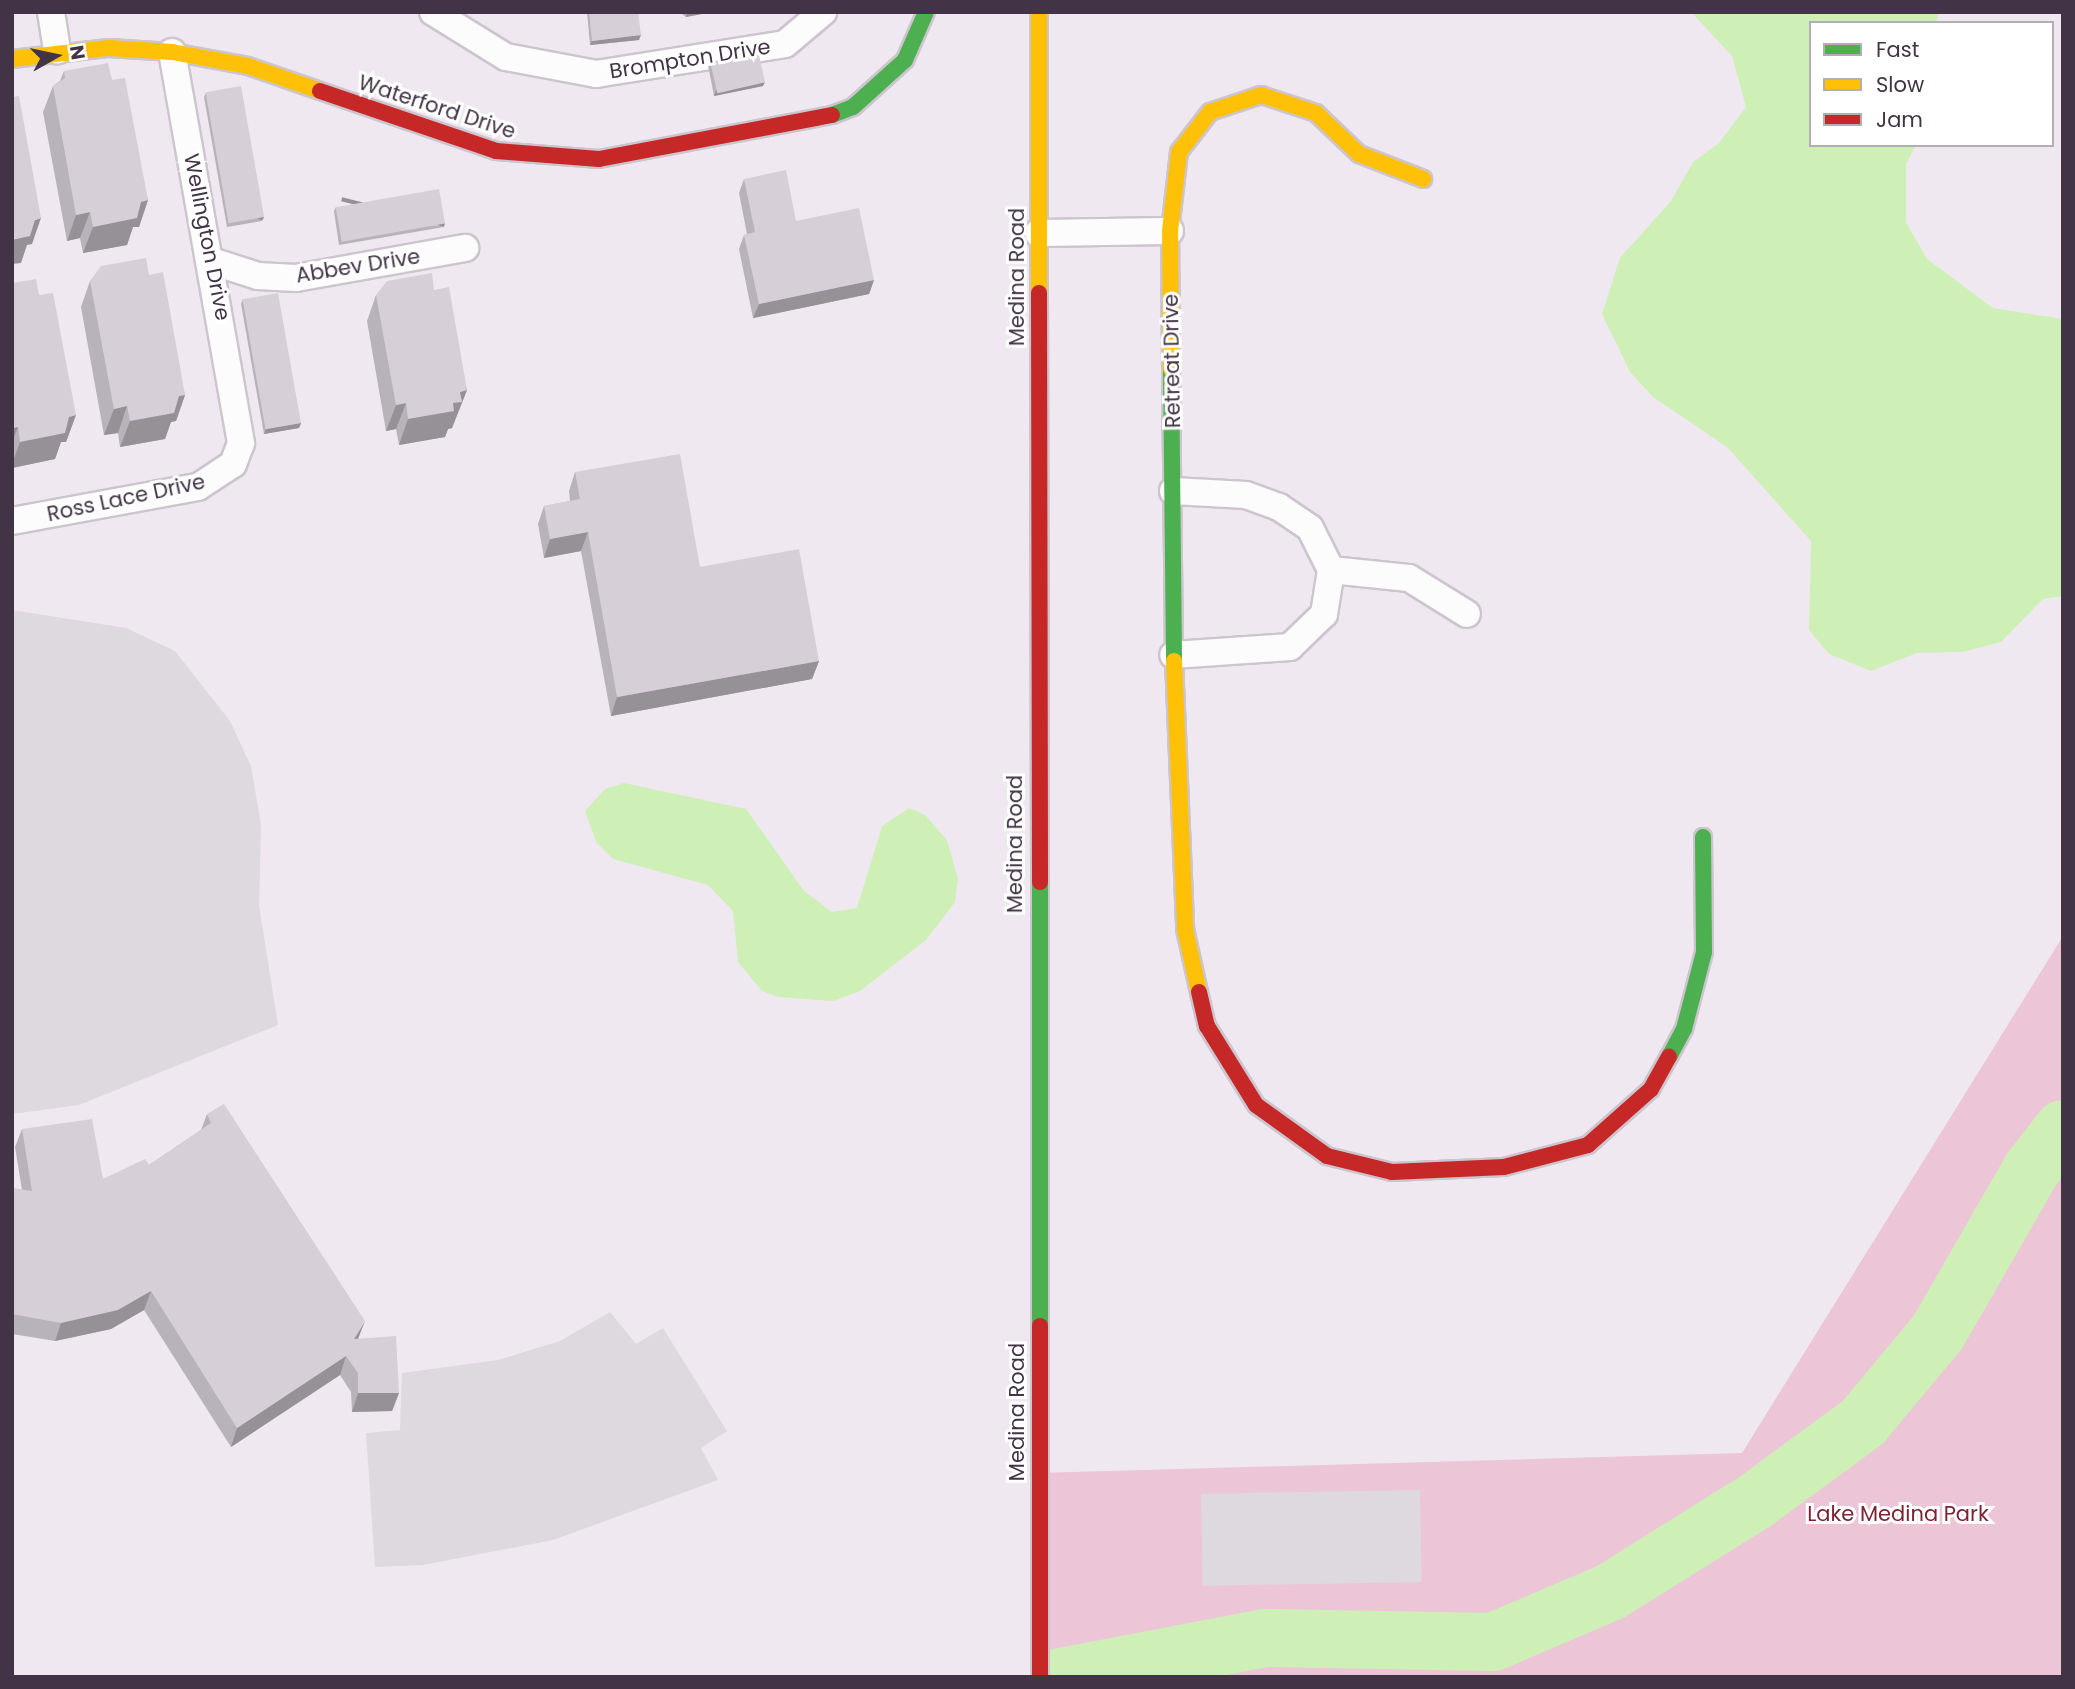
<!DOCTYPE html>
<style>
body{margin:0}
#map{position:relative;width:2075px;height:1689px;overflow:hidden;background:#efe8f0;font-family:Poppins,sans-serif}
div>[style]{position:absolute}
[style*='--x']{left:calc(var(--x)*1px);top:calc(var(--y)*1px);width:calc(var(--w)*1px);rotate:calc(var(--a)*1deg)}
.green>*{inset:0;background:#ecc6d6}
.parking>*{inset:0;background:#ded8df;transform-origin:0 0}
.water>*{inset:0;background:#cef0b6}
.river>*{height:58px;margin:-29px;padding:0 29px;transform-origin:29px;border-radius:29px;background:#cef0b6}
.roads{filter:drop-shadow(2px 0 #cdc5ce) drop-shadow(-2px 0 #cdc5ce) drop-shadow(0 2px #cdc5ce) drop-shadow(0 -2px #cdc5ce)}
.street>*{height:26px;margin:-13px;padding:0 13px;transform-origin:13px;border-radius:13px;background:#fdfcfd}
.fast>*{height:16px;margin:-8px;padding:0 8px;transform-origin:8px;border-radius:8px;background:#4caf50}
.slow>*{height:16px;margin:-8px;padding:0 8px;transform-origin:8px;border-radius:8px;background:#ffc107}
.jam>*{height:16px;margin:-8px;padding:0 8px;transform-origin:8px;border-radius:8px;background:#c62828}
.wall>*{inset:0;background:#b8b2ba}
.shaded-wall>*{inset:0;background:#969197;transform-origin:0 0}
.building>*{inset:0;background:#d6cfd8;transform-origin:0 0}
span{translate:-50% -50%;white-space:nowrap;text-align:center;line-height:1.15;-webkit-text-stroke:6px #fff;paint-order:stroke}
.street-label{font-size:21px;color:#423446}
.park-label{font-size:21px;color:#7b2434}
.frame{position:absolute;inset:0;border:14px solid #423446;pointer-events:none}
.legend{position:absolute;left:1809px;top:21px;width:245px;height:126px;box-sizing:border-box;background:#fff;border:2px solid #b3aeb5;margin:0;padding:9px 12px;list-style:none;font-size:21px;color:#423446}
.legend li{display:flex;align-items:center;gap:14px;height:35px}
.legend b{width:35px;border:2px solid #b3aeb5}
.north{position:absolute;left:21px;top:21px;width:70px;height:70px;-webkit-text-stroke:5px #fff;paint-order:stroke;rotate:81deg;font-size:19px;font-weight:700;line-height:28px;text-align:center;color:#423446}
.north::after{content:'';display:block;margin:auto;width:24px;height:32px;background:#423446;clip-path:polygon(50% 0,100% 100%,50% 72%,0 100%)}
</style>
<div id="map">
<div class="green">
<div style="clip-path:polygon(2063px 936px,2063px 1677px,1040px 1677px,1038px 1473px,1742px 1453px)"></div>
</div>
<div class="parking">
<div style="clip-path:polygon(12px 610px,126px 628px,175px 651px,230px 721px,251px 766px,261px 825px,259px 905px,278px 1025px,79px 1105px,12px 1114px)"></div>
<div style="clip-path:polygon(610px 1312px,636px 1344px,663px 1328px,727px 1431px,701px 1448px,718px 1480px,553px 1540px,423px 1565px,375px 1567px,366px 1433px,400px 1430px,402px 1373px,498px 1360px,560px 1341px)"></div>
<div style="left:1420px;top:1490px;width:92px;height:219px;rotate:89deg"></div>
</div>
<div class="water">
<div style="clip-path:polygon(1691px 12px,1939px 12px,1936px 23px,1811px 23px,1811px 145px,1916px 145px,1906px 164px,1906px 222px,1927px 259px,1993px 308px,2063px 319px,2063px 596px,2043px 599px,2001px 642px,1963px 652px,1917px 653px,1871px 671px,1829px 654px,1809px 630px,1811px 541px,1727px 447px,1653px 397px,1630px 372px,1602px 314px,1620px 258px,1671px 201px,1693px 162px,1719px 143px,1746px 107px,1732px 56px)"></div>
<div style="clip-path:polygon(624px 783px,746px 809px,804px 891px,832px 912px,857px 908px,882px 826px,909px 808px,925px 815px,947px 840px,958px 879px,955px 902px,926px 940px,860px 991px,833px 1001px,778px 997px,762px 991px,738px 962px,733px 911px,708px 885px,613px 859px,596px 842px,585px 811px,605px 789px)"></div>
</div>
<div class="river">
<div style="--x:1061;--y:1677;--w:209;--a:-10.8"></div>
<div style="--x:1266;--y:1638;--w:227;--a:1"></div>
<div style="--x:1493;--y:1642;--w:127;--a:-23.1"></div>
<div style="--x:1610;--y:1592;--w:173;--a:-32"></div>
<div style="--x:1757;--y:1500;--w:132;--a:-36.3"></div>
<div style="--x:1863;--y:1422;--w:117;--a:-50.2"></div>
<div style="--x:1938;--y:1332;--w:187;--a:-60.1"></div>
<div style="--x:2031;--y:1170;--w:52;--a:-52"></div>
</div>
<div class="roads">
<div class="street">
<div style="--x:51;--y:12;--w:39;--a:81"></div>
<div style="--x:433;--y:12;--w:86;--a:31.7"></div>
<div style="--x:506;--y:57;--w:92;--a:10.7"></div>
<div style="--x:596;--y:74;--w:191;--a:-9"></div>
<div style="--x:785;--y:44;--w:50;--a:-40.1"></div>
<div style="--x:1038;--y:233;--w:132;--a:-0.9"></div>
<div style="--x:211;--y:261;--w:49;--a:17.7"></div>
<div style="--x:258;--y:276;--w:38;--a:3"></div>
<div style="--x:296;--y:278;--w:172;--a:-10.1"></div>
<div style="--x:1173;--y:491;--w:73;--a:3.1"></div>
<div style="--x:1246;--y:495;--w:35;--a:20"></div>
<div style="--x:1279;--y:507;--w:37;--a:34"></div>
<div style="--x:1310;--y:528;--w:47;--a:63.4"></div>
<div style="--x:1331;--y:570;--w:45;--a:99"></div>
<div style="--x:1324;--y:614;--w:47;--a:135.9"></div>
<div style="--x:1290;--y:647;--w:117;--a:176.1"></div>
<div style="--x:12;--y:521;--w:189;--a:-10.4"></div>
<div style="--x:198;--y:487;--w:42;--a:-33.3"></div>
<div style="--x:233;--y:464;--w:22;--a:-69"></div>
<div style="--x:241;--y:443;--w:397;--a:-100"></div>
<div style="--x:1331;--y:570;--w:78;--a:5.9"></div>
<div style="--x:1409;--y:578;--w:68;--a:31.8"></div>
</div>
<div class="fast">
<div style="--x:832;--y:115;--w:22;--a:-21"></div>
<div style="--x:853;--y:107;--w:70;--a:-42.1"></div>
<div style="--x:905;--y:60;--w:52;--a:-66.4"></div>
<div style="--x:1171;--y:369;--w:292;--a:89.4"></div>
<div style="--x:1040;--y:882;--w:444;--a:90"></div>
<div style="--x:1669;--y:1057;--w:32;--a:-62"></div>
<div style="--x:1684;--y:1029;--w:80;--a:-75.4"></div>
<div style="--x:1704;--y:952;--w:115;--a:-90.5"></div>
</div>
<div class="slow">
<div style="--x:1039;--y:12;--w:281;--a:90"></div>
<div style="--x:12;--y:59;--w:98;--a:-6.5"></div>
<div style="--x:109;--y:48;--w:63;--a:3.6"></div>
<div style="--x:172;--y:52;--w:77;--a:10.4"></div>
<div style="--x:248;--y:66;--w:76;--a:19.1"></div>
<div style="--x:1171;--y:369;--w:138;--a:-90.4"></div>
<div style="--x:1170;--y:231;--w:80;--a:-83.5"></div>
<div style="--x:1179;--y:152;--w:51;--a:-52.2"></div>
<div style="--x:1210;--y:112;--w:54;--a:-18.4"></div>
<div style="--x:1261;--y:95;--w:58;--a:18.1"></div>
<div style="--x:1316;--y:113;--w:59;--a:43.6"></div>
<div style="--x:1359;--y:154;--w:69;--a:21.3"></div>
<div style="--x:1174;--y:661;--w:268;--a:87.6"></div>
<div style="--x:1185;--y:929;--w:65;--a:77.5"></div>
</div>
<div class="jam">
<div style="--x:320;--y:91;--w:186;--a:18.8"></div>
<div style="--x:496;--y:151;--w:103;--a:4.4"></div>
<div style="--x:599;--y:159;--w:237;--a:-10.7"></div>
<div style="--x:1039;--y:293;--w:589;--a:89.9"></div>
<div style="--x:1199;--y:992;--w:35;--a:77"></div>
<div style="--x:1207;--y:1026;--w:93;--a:58.2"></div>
<div style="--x:1256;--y:1105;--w:87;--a:35.7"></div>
<div style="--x:1327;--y:1156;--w:67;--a:13.8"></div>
<div style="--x:1392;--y:1172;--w:112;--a:-2.6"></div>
<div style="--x:1504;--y:1167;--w:87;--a:-14.7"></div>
<div style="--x:1588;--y:1145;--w:84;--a:-41.6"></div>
<div style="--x:1651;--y:1089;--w:37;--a:-61"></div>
<div style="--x:1040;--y:1326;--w:351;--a:90"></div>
</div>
</div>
<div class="wall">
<div style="clip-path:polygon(587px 12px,638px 12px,639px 40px,590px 45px)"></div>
<div style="clip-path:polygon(679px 12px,712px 12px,686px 17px)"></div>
<div style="clip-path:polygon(710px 60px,763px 86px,714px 96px,708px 65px)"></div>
<div style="clip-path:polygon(64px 71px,112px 80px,148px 200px,139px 227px,133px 227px,127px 245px,83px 253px,80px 238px,67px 241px,43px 112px,53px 86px,60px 81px)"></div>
<div style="clip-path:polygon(206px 93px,264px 217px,262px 221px,227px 227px,204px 97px)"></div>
<div style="clip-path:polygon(744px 179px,796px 221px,874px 280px,869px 294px,753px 318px,739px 249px,744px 235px,747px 234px,739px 193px)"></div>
<div style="clip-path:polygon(336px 207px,444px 227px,339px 245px,334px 211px)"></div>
<div style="clip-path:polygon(149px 275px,185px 395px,176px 421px,171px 422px,165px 439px,120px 447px,118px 433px,104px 435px,81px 307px,90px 281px)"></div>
<div style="clip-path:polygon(12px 283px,39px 295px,76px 415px,66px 442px,61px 442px,55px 459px,12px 468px)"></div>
<div style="clip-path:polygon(434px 290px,467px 390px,452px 428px,448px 429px,445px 437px,399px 445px,396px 429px,386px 431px,367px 321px,376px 295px)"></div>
<div style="clip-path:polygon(243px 299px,301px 423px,299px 428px,264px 434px,241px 304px)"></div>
<div style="clip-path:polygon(575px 472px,700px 567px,819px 661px,812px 679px,611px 716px,581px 551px,544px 558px,538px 524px,544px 506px,570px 501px,569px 491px)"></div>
<div style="clip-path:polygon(207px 1114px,358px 1338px,399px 1393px,392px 1411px,352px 1412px,351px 1392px,340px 1375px,231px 1447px,144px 1310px,111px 1329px,55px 1341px,12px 1334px,12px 1188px,22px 1190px,15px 1147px,22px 1129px,103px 1179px,149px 1165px,201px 1130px)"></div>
</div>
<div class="shaded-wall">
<div style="clip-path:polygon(687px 12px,712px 12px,686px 17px)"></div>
<div style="clip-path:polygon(641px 35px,639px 40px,590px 45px,592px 41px)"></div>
<div style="clip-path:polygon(765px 82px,763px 86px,714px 96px,716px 91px)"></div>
<div style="clip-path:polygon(148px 200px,139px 227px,133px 227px,127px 245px,83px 253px,93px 227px,141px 202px)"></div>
<div style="clip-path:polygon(90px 212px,80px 238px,67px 241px,76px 215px)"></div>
<div style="left:264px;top:217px;width:4px;height:36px;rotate:117deg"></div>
<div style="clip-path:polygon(41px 218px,32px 244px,27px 245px,21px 263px,12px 264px,12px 240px,35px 220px)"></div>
<div style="left:445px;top:223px;width:4px;height:106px;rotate:104deg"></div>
<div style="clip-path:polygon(874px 280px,869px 294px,753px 318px,759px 304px)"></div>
<div style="clip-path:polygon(467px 390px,452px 428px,448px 429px,445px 437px,399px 445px,408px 419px,453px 403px,460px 392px)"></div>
<div style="clip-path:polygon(185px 395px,176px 421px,171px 422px,165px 439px,120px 447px,130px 421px,179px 396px)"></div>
<div style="clip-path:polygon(406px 403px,396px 429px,386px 431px,396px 405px)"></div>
<div style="clip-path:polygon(127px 406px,118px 433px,104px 435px,114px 409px)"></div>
<div style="clip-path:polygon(76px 415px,66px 442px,61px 442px,55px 459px,12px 468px,12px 464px,20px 442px,69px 417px)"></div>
<div style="clip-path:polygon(301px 423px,299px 428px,264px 434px,266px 429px)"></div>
<div style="clip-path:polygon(18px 427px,12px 442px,12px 428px)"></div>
<div style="clip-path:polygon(588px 532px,581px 551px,544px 558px,550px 539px)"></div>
<div style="clip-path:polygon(819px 661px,812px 679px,611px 716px,617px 697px)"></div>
<div style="clip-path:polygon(151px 1291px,144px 1310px,111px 1329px,55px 1341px,61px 1323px)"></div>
<div style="clip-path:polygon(365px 1321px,358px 1339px,354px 1339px)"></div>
<div style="clip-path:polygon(346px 1356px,340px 1375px,231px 1447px,237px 1428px)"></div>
<div style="clip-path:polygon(358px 1393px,399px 1393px,392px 1411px,352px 1412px)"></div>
</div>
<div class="building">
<div style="clip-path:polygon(589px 12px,638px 12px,641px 35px,592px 41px)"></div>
<div style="left:758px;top:51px;width:32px;height:49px;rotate:77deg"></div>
<div style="clip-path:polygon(108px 63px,112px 80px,125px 78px,148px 200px,141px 202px,137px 218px,93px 227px,90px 212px,76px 215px,53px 86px,65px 78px,64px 71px)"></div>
<div style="left:241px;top:86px;width:133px;height:36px;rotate:80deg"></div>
<div style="clip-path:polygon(19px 96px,41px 218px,35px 220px,30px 236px,12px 240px,12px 97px)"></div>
<div style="clip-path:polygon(786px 170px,796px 221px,859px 208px,874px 280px,759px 304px,744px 235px,755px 232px,744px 179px)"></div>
<div style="left:439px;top:189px;width:35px;height:105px;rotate:80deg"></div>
<div style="clip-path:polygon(146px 258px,149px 275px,163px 272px,185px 395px,179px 396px,174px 413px,130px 421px,127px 406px,114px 409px,90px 281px,101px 266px)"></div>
<div style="clip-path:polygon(432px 273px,434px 290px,449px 287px,467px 390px,460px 392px,462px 402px,453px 403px,454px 411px,408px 419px,406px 403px,396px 405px,376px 295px,387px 281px)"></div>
<div style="clip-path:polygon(36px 279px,39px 295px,53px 293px,76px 415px,69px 417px,65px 433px,20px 442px,18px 427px,12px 428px,12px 283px)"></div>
<div style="left:278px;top:293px;width:132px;height:36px;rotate:80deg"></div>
<div style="clip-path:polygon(680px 454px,700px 567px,799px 549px,819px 661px,617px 697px,588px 532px,550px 539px,544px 506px,580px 499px,575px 472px)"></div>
<div style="clip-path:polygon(224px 1104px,365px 1321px,354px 1339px,396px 1336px,399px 1393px,358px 1393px,358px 1373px,346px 1356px,237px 1428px,151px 1291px,118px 1310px,61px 1323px,12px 1314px,12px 1188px,32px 1191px,22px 1129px,92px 1119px,103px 1179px,145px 1159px,149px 1165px,211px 1123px,207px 1114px)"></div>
</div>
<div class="street-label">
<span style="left:690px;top:59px;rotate:-9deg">Brompton Drive</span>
<span style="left:437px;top:107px;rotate:18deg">Waterford Drive</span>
<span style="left:207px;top:237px;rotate:79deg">Wellington Drive</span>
<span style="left:358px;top:266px;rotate:-9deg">Abbev Drive</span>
<span style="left:1017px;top:277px;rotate:-90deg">Medina Road</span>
<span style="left:1172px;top:361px;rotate:-91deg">Retreat Drive</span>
<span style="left:126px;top:498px;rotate:-12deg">Ross Lace Drive</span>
<span style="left:1015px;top:844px;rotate:-90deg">Medina Road</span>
<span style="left:1017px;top:1412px;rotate:-90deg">Medina Road</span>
</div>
<div class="park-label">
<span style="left:1898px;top:1514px">Lake Medina Park</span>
</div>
<div class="frame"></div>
<ul class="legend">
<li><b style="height:9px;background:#4caf50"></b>Fast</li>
<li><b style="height:9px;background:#ffc107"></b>Slow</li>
<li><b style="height:9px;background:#c62828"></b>Jam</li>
</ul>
<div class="north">N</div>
</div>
